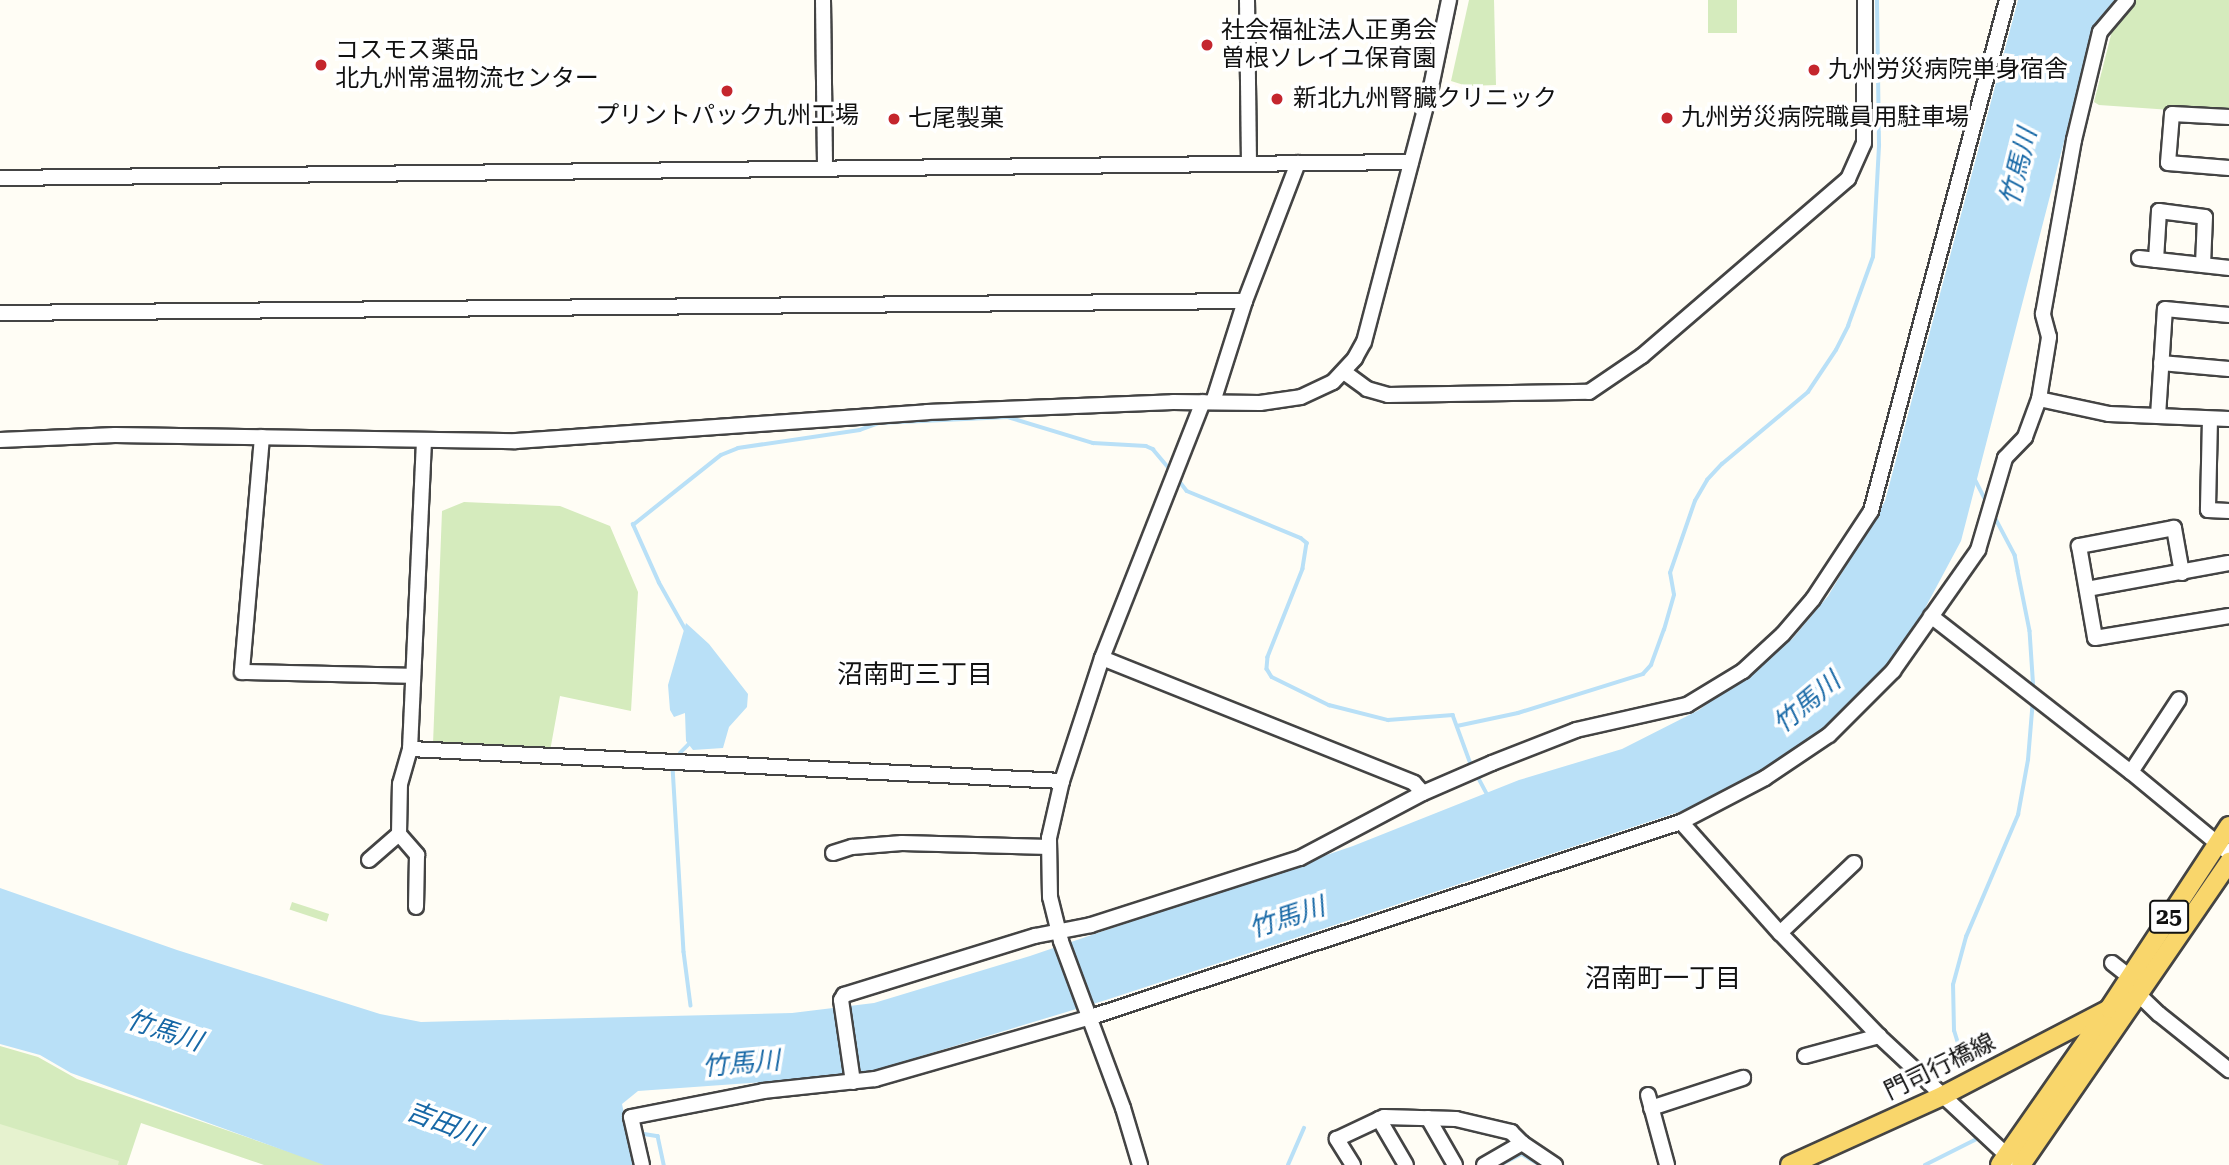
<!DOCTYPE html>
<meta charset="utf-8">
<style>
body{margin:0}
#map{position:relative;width:2229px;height:1165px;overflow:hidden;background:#fffdf5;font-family:"Roboto Serif","Noto Sans JP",serif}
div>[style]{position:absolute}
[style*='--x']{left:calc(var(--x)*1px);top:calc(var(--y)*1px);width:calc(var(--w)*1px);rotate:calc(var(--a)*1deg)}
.green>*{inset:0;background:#d5ebbd;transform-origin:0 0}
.pitch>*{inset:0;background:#e6f2cf}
.water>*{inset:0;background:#b9e0f7}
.stream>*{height:3.5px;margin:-1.75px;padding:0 1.75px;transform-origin:1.75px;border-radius:1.75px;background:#b9e0f7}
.roads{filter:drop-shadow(2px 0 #444) drop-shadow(-2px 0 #444) drop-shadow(0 2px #444) drop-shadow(0 -2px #444)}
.minor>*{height:14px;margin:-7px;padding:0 7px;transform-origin:7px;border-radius:7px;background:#fff}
.major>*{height:18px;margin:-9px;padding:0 9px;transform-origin:9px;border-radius:9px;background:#f9d66b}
.dots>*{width:19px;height:19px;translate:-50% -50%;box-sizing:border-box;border:4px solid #fff;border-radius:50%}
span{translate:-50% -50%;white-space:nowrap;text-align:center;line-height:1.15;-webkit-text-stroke:7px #fff;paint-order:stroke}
.shield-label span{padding:2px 5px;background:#fff;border:2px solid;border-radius:5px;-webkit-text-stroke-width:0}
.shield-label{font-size:23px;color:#111;font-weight:700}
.poi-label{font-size:24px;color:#111}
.left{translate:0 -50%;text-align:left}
.street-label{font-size:24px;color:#111}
.water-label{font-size:26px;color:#1768a6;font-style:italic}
.neighbourhood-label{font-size:26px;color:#111}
</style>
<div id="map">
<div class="green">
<div style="clip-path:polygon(1469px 0,1494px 0,1496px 85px,1467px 86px,1451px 81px)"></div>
<div style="left:1708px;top:0;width:29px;height:33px"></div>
<div style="clip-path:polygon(2135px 0,2229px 0,2229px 114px,2099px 105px,2094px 102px,2114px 23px)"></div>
<div style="clip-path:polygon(464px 502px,560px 506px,610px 526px,638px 592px,631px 711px,560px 696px,550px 751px,433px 744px,442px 511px)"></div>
<div style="left:292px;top:902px;width:39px;height:8px;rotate:18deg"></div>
<div style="clip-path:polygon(0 1046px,38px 1057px,77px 1079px,328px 1165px,264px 1165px,141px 1123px,127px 1165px,0 1165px)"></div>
</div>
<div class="pitch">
<div style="clip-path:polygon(0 1124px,119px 1161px,118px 1165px,0 1165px)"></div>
</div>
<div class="water">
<div style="clip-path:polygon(2018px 0,2119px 0,2091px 37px,1961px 541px,1923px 612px,1883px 671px,1823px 730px,1715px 800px,1106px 1000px,859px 1075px,638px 1091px,622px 1104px,635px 1165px,324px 1165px,71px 1073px,40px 1055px,0 1044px,0 888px,177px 950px,380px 1014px,421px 1022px,792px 1013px,874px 1003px,1030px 956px,1353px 846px,1519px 780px,1622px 749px,1699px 710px,1792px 639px,1828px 596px,1885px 501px)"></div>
<div style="clip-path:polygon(686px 623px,709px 644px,748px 694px,747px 707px,729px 727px,723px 748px,693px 750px,686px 741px,685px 713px,674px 717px,670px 710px,668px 685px)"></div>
</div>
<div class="stream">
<div style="--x:1177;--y:478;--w:16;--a:52"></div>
<div style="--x:1187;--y:491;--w:123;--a:22.4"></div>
<div style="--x:1301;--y:538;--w:8;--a:40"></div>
<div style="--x:1307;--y:543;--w:26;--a:99"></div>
<div style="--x:1303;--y:569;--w:95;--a:111.7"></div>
<div style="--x:1268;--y:657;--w:12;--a:95"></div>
<div style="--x:1267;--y:669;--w:9;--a:58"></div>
<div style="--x:1272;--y:677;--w:64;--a:26.2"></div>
<div style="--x:1329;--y:705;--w:61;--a:14.3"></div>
<div style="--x:1388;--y:720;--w:65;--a:-4.4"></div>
<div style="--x:1453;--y:715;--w:55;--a:69.9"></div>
<div style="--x:1975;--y:479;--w:22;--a:63"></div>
<div style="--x:1996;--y:519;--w:41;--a:62.2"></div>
<div style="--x:2015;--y:555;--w:16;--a:79"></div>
<div style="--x:2018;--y:571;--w:61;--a:78.7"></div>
<div style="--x:2030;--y:631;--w:61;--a:86.2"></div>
<div style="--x:686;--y:631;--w:55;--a:-119.4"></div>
<div style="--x:659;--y:583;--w:64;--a:-114.1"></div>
<div style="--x:633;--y:525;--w:112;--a:-38.5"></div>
<div style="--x:721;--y:455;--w:18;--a:-22"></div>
<div style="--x:738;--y:448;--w:123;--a:-8.4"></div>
<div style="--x:860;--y:430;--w:20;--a:-20"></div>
<div style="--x:879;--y:423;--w:129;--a:-2.7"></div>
<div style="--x:1008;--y:417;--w:89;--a:17"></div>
<div style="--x:1093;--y:443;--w:53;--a:3.2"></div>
<div style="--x:1146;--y:446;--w:8;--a:23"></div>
<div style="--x:1153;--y:449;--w:30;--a:50"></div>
<div style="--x:1457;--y:726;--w:62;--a:-12"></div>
<div style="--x:1518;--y:713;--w:131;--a:-17.3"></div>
<div style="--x:1643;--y:674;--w:12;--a:-48"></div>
<div style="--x:1651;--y:665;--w:37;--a:-70"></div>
<div style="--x:1664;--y:630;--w:36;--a:-74"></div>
<div style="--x:1674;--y:595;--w:22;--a:-100"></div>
<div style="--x:1670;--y:573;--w:76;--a:-70.9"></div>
<div style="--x:1695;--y:501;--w:24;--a:-60"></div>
<div style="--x:1707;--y:480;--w:22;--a:-47"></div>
<div style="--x:1722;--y:464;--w:112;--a:-39.9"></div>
<div style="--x:1808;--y:392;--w:50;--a:-56.3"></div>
<div style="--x:1836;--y:350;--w:27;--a:-63"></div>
<div style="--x:1848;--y:326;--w:73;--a:-70.1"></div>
<div style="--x:1873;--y:257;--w:112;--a:-86.9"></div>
<div style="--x:1879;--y:145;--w:145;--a:-90.8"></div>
<div style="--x:680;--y:753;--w:14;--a:-45"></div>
<div style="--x:673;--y:767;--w:185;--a:86.6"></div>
<div style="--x:684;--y:952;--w:54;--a:82.6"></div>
<div style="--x:1476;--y:773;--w:27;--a:62"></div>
<div style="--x:1963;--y:1060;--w:30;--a:-107"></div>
<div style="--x:1954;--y:1031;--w:46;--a:-91.2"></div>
<div style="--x:1953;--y:985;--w:50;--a:-74.8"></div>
<div style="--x:1966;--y:937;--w:133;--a:-66.9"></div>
<div style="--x:2018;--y:815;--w:56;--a:-79.7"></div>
<div style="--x:2028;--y:760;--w:61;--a:-85.3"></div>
<div style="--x:638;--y:1133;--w:20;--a:9"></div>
<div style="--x:658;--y:1136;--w:30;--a:78"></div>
<div style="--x:1288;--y:1165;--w:40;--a:-66.6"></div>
<div style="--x:1500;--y:1165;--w:25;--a:-27"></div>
<div style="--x:1522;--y:1154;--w:21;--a:31"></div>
<div style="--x:1925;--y:1165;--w:63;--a:-26.6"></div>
</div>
<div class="roads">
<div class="minor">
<div style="--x:823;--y:0;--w:167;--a:89.3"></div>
<div style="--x:1247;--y:0;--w:163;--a:89.3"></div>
<div style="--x:2229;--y:117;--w:57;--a:-177"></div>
<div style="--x:2172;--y:114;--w:49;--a:94.7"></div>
<div style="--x:2168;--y:163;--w:61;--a:4.7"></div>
<div style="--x:0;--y:178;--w:1411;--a:-0.65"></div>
<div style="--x:2139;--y:258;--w:91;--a:6.3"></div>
<div style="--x:2156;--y:260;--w:49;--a:-86.5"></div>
<div style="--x:2159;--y:211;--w:46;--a:7.4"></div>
<div style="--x:2205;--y:217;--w:48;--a:92.4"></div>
<div style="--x:0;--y:313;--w:1245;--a:-0.55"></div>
<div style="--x:2161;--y:363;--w:68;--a:5"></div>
<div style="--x:1344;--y:372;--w:29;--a:36"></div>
<div style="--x:1367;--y:389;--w:22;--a:16"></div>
<div style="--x:1388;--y:395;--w:201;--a:-0.9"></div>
<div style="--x:1589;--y:392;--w:64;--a:-34.2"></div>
<div style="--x:1642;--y:356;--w:272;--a:-40.7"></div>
<div style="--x:1848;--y:179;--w:39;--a:-66"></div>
<div style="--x:1864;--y:143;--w:143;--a:-89.6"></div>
<div style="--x:2039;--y:399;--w:72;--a:12.1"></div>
<div style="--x:2109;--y:414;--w:120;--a:2.4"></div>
<div style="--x:1213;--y:402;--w:106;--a:-72.4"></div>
<div style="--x:1245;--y:301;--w:148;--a:-69"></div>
<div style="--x:2158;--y:416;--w:107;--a:-86.3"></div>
<div style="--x:2165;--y:309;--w:64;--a:5.4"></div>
<div style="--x:2210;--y:419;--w:91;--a:91.3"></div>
<div style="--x:2208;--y:510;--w:21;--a:3"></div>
<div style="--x:262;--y:437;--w:236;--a:94.9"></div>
<div style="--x:242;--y:672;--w:170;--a:1.3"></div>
<div style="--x:0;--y:440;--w:115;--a:-2.5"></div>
<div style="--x:115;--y:435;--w:401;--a:0.9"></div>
<div style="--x:516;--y:441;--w:412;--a:-4"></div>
<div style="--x:927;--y:412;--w:246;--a:-2.3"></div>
<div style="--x:1173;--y:402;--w:87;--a:0.7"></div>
<div style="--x:1260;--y:403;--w:41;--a:-8.3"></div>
<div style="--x:1301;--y:397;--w:35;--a:-25"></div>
<div style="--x:1333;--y:382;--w:33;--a:-47"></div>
<div style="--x:1355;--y:358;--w:18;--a:-61"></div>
<div style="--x:1364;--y:342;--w:264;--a:-75.3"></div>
<div style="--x:1431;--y:87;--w:89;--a:-78.3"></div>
<div style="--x:2182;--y:573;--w:46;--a:-100.1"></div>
<div style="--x:2174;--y:528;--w:97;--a:169.3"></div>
<div style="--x:2079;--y:546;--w:93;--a:80.1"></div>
<div style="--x:2095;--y:638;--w:136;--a:-9.3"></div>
<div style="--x:2087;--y:589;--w:144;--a:-10.4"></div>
<div style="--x:1931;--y:616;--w:254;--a:38"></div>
<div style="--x:2131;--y:772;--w:127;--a:39.6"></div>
<div style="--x:1102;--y:658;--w:336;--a:21.8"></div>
<div style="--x:1414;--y:783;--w:13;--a:48"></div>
<div style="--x:410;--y:749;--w:653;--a:2.81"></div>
<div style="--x:2131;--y:772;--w:87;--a:-56.7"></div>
<div style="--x:1681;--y:822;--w:149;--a:48.3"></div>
<div style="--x:1780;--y:933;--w:143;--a:46.1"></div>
<div style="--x:1879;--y:1036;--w:183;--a:43"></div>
<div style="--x:399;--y:834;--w:28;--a:49"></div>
<div style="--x:417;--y:855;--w:52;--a:91.1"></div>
<div style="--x:833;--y:853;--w:20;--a:-18"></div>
<div style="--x:852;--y:847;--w:50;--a:-4.6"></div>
<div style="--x:902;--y:843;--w:147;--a:1.6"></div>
<div style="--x:369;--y:860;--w:40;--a:-41"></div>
<div style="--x:399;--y:834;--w:50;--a:-88.9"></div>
<div style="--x:400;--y:784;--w:36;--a:-74"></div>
<div style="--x:410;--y:749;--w:307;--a:-87.4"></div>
<div style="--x:1780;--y:933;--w:102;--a:-43.4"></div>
<div style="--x:2112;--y:963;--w:23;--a:38"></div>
<div style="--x:2130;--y:977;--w:19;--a:65"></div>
<div style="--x:2138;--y:994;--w:29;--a:44"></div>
<div style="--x:2159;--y:1014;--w:90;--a:38.7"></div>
<div style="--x:1805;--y:1056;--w:77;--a:-15.1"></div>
<div style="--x:853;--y:1082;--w:83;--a:-98.3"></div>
<div style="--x:841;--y:1000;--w:6;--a:-59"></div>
<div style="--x:844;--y:995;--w:200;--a:-17.2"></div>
<div style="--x:1035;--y:936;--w:57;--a:-11.1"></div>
<div style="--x:1091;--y:925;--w:219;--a:-17.8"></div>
<div style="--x:1300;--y:858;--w:139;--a:-27.9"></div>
<div style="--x:1423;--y:793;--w:75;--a:-23.5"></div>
<div style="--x:1492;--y:763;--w:90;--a:-21.4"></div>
<div style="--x:1576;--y:730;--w:114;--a:-12.7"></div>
<div style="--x:1687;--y:705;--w:66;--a:-31.3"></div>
<div style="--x:1743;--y:671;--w:54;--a:-42.8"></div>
<div style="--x:1783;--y:634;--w:46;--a:-49.4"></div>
<div style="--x:1813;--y:599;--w:105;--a:-56.6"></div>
<div style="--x:1871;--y:511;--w:529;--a:-75.1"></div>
<div style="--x:1648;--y:1095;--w:73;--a:74.8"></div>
<div style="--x:1651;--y:1108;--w:97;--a:-18.1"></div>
<div style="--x:1428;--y:1118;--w:54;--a:60.1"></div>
<div style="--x:1379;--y:1119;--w:53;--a:59.6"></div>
<div style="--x:642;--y:1165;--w:49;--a:-102.9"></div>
<div style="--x:631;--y:1117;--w:135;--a:-11.1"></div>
<div style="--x:763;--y:1091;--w:113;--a:-6.1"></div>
<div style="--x:875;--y:1079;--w:222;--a:-16"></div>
<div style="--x:1088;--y:1018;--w:625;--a:-18.29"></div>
<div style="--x:1681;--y:822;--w:95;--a:-27.6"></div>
<div style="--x:1765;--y:778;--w:77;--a:-33.9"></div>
<div style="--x:1829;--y:735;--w:91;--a:-45"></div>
<div style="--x:1893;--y:671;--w:148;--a:-54.9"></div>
<div style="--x:1978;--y:550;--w:96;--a:-73.6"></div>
<div style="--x:2005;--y:458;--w:29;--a:-46"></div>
<div style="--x:2025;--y:437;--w:40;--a:-69.8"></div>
<div style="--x:2039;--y:399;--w:63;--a:-80.8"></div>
<div style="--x:2049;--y:337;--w:24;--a:-105"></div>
<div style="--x:2043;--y:314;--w:177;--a:-79.9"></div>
<div style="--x:2074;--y:140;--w:111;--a:-76.5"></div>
<div style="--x:2100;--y:32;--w:42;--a:-49.8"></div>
<div style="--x:1140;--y:1165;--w:59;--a:-106.6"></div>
<div style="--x:1123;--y:1108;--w:178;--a:-110.4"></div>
<div style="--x:1061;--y:941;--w:45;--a:-104"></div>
<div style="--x:1050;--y:897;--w:59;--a:-91"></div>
<div style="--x:1049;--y:838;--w:58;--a:-77.2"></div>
<div style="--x:1062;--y:781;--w:129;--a:-72"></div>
<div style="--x:1102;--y:658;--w:275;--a:-68.5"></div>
<div style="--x:1353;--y:1165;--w:31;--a:-122"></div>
<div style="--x:1337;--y:1139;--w:52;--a:-25.1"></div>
<div style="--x:1384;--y:1117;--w:72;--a:1.6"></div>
<div style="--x:1456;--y:1119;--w:57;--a:13.3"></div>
<div style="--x:1511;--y:1132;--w:16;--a:45"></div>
<div style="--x:1484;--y:1165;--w:44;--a:-30.1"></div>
<div style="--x:1522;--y:1143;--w:40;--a:34"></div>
</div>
<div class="major">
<div style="--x:1790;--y:1165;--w:169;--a:-24.4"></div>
<div style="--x:1944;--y:1095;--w:219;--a:-27.5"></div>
<div style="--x:2000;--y:1165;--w:190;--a:-55.1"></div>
<div style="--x:2109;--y:1009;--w:219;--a:-56.7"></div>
<div style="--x:2021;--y:1165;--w:368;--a:-55.5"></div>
</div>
</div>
<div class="dots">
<div style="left:1207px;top:45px;background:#c4262e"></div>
<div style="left:321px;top:65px;background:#c4262e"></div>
<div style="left:1814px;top:70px;background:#c4262e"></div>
<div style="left:727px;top:91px;background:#c4262e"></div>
<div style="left:1277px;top:99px;background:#c4262e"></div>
<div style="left:1667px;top:118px;background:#c4262e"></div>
<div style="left:894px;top:119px;background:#c4262e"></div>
</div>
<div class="shield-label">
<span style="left:2169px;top:917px">25</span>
</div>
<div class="poi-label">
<span class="left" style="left:1221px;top:45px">社会福祉法人正勇会<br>曽根ソレイユ保育園</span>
<span class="left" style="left:335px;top:65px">コスモス薬品<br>北九州常温物流センター</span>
<span class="left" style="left:1828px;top:70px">九州労災病院単身宿舎</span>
<span class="left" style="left:1293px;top:99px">新北九州腎臓クリニック</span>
<span style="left:727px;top:116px">プリントパック九州工場</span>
<span class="left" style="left:1681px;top:118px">九州労災病院職員用駐車場</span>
<span class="left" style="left:908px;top:119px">七尾製菓</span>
</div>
<div class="street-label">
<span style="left:1940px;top:1067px;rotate:-26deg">門司行橋線</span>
</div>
<div class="water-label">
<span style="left:2019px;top:167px;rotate:-76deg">竹馬川</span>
<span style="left:1807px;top:703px;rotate:-40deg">竹馬川</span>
<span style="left:1287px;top:918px;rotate:-18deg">竹馬川</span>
<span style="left:164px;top:1031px;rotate:18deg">竹馬川</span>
<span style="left:741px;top:1064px;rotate:-5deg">竹馬川</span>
<span style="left:444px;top:1124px;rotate:21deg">吉田川</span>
</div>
<div class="neighbourhood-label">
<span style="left:915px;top:675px">沼南町三丁目</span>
<span style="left:1663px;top:979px">沼南町一丁目</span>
</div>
</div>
